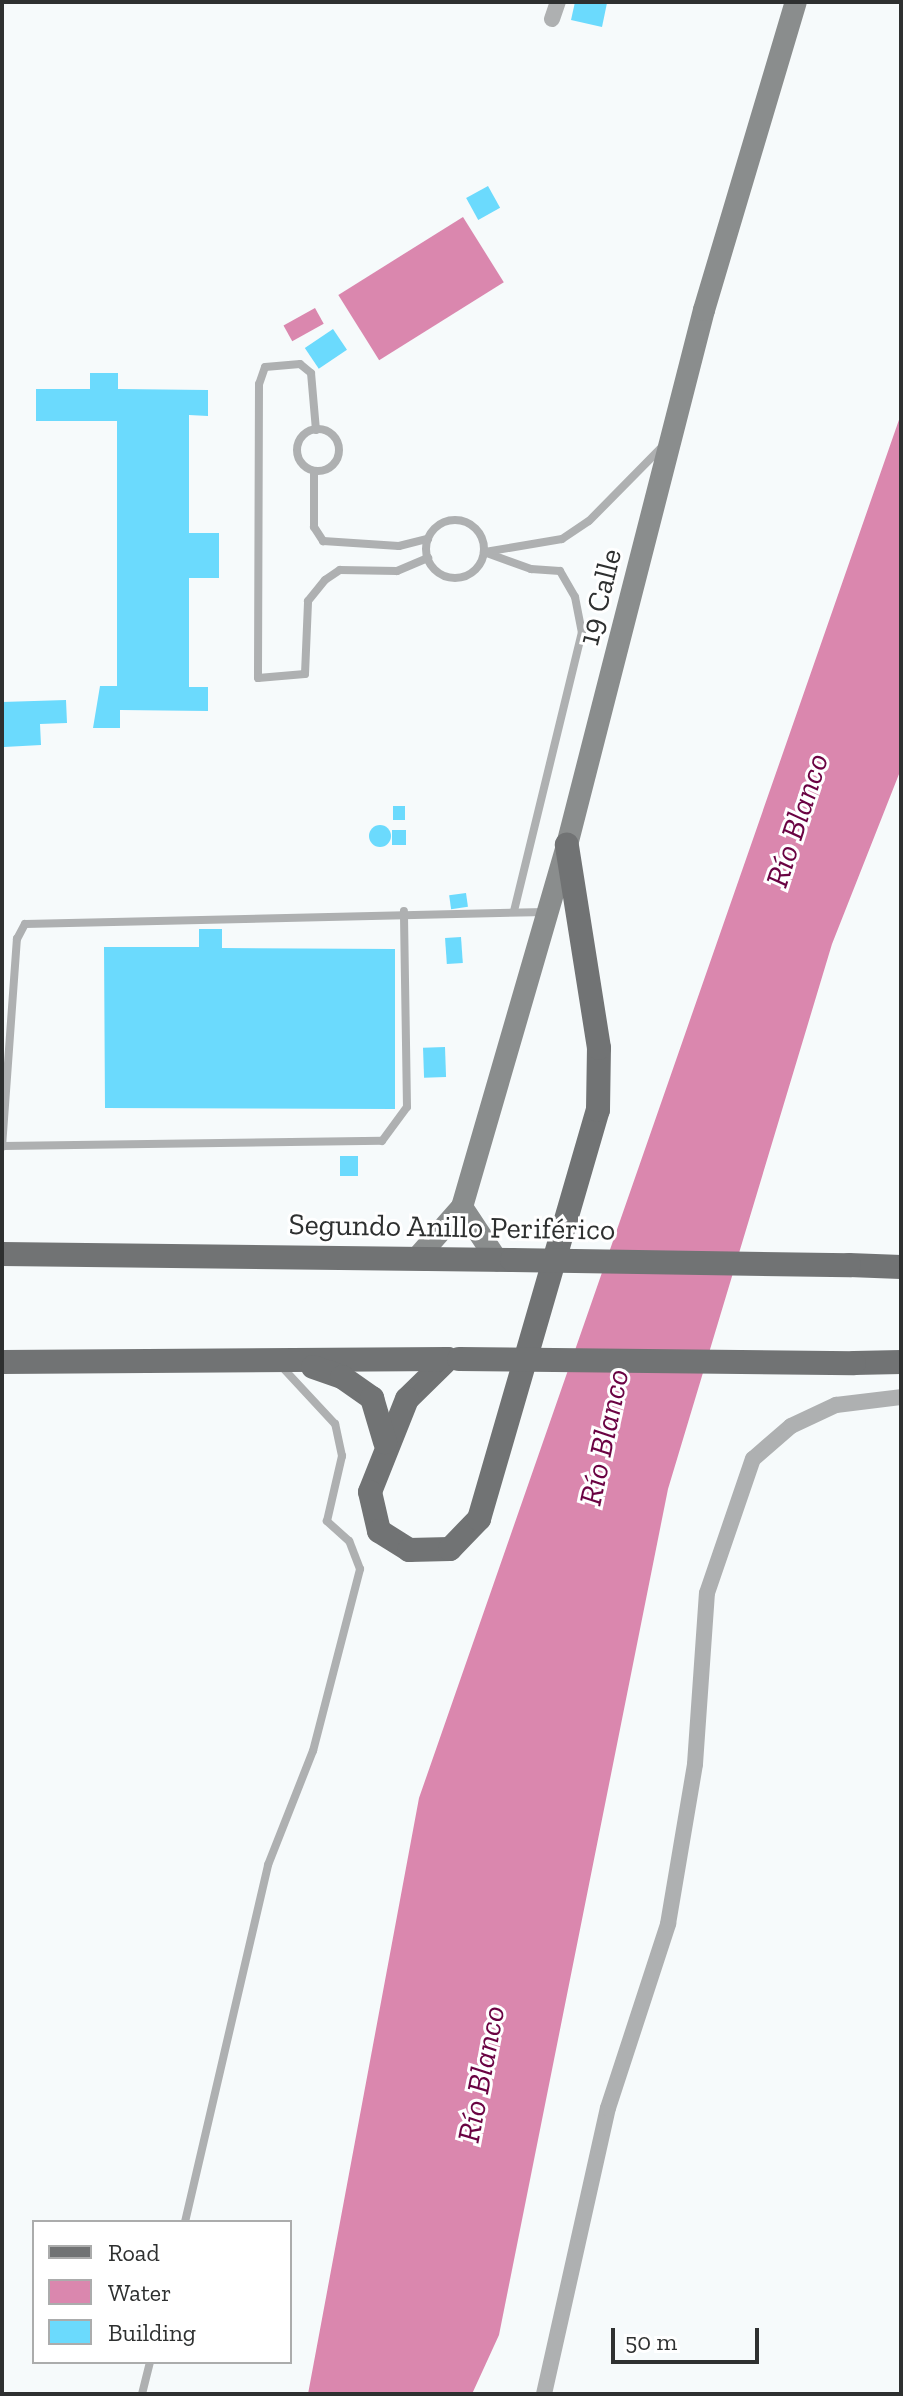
<!DOCTYPE html>
<meta charset="utf-8">
<style>
body{margin:0}
#map{position:relative;width:903px;height:2396px;overflow:hidden;background:#f6fafb;font-family:"Zilla Slab",serif}
div>[style]{position:absolute}
[style*='--x']{left:calc(var(--x)*1px);top:calc(var(--y)*1px);width:calc(var(--w)*1px);rotate:calc(var(--a)*1deg)}
.water>*{inset:0;background:#da87ae;transform-origin:0 0}
.building>*{inset:0;background:#6bdafd;transform-origin:0 0}
.round{border-radius:50%}
.lane>*{height:8px;margin:-4px;padding:0 4px;transform-origin:4px;border-radius:4px;background:#aeb0b1}
.lane>.ring{margin:-4px;padding:0;box-sizing:content-box;background:none;border:8px solid #aeb0b1;border-radius:50%}
.street>*{height:16px;margin:-8px;padding:0 8px;transform-origin:8px;border-radius:8px;background:#aeb0b1}
.secondary>*{height:22px;margin:-11px;padding:0 11px;transform-origin:11px;border-radius:11px;background:#8a8d8d}
.primary>*{height:24px;margin:-12px;padding:0 12px;transform-origin:12px;border-radius:12px;background:#717374}
.primary-bridge>*{height:24px;margin:-12px;padding:0 12px;transform-origin:12px;border-radius:12px;background:#717374}
span{translate:-50% -50%;white-space:nowrap;text-align:center;line-height:1.15;-webkit-text-stroke:6px #fff;paint-order:stroke}
.street-label{font-size:30px;color:#2e3030}
.water-label{font-size:32px;color:#6a0242;font-style:italic}
.frame{position:absolute;inset:0;border:4px solid #2e3030;pointer-events:none}
.legend{position:absolute;left:32px;top:2220px;width:260px;height:144px;box-sizing:border-box;background:#fff;border:2px solid #abacac;margin:0;padding:10px 14px;list-style:none;font-size:24px;color:#2e3030}
.legend li{display:flex;align-items:center;gap:16px;height:40px}
.legend b{width:40px;border:2px solid #abacac}
.scale{position:absolute;left:611px;top:2328px;width:148px;height:36px;box-sizing:border-box;border:4px solid #2e3030;border-top:0;padding-left:10px;font-size:24px;line-height:28px;white-space:nowrap;color:#2e3030;-webkit-text-stroke:6px #fff;paint-order:stroke}
</style>
<div id="map">
<div class="water">
<div style="left:463px;top:217px;width:77px;height:147px;rotate:58deg"></div>
<div style="left:315px;top:308px;width:18px;height:36px;rotate:61deg"></div>
<div style="clip-path:polygon(901px 414px,901px 769px,832px 944px,668px 1489px,499px 2335px,472px 2394px,308px 2394px,419px 1798px)"></div>
</div>
<div class="building">
<div style="clip-path:polygon(575px 2px,607px 3px,602px 27px,571px 20px)"></div>
<div style="left:488px;top:186px;width:25px;height:25px;rotate:61deg"></div>
<div style="left:333px;top:329px;width:25px;height:34px;rotate:56deg"></div>
<div style="clip-path:polygon(90px 373px,118px 373px,118px 389px,208px 390px,208px 416px,189px 415px,189px 533px,219px 533px,219px 578px,189px 578px,189px 687px,208px 687px,208px 711px,120px 710px,120px 728px,93px 728px,100px 686px,117px 686px,117px 421px,36px 421px,36px 389px,90px 389px)"></div>
<div style="clip-path:polygon(66px 700px,67px 723px,40px 724px,41px 745px,4px 747px,2px 702px)"></div>
<div style="left:393px;top:806px;width:12px;height:14px"></div>
<div class="round" style="left:369px;top:825px;width:22px;height:22px"></div>
<div style="left:392px;top:830px;width:14px;height:15px"></div>
<div style="left:466px;top:893px;width:14px;height:17px;rotate:82deg"></div>
<div style="clip-path:polygon(199px 929px,222px 929px,222px 948px,395px 949px,395px 1109px,105px 1108px,104px 947px,199px 947px)"></div>
<div style="left:461px;top:937px;width:26px;height:16px;rotate:86deg"></div>
<div style="left:445px;top:1047px;width:30px;height:22px;rotate:88deg"></div>
<div style="left:340px;top:1156px;width:18px;height:20px"></div>
</div>
<div class="lane">
<div class="ring" style="left:297px;top:429px;width:34px;height:34px"></div>
<div style="--x:316;--y:430;--w:57;--a:-95"></div>
<div style="--x:311;--y:373;--w:14;--a:-141"></div>
<div style="--x:300;--y:364;--w:35;--a:175"></div>
<div style="--x:265;--y:367;--w:18;--a:109"></div>
<div style="--x:259;--y:384;--w:294;--a:90.2"></div>
<div style="--x:258;--y:678;--w:47;--a:-4.9"></div>
<div style="--x:305;--y:674;--w:73;--a:-87.6"></div>
<div style="--x:308;--y:601;--w:27;--a:-51"></div>
<div style="--x:325;--y:580;--w:18;--a:-34"></div>
<div style="--x:340;--y:570;--w:57;--a:1"></div>
<div style="--x:397;--y:571;--w:34;--a:-23"></div>
<div style="--x:314;--y:471;--w:56;--a:90"></div>
<div style="--x:314;--y:527;--w:17;--a:57"></div>
<div style="--x:323;--y:541;--w:76;--a:3.8"></div>
<div style="--x:399;--y:546;--w:30;--a:-14"></div>
<div class="ring" style="left:426px;top:520px;width:50px;height:50px"></div>
<div style="--x:484;--y:552;--w:50;--a:19.9"></div>
<div style="--x:531;--y:569;--w:29;--a:4"></div>
<div style="--x:560;--y:571;--w:30;--a:60"></div>
<div style="--x:575;--y:597;--w:36;--a:79"></div>
<div style="--x:582;--y:632;--w:287;--a:103.7"></div>
<div style="--x:485;--y:552;--w:78;--a:-9.6"></div>
<div style="--x:562;--y:539;--w:32;--a:-34"></div>
<div style="--x:589;--y:521;--w:103;--a:-45.4"></div>
<div style="--x:3;--y:1146;--w:379;--a:-0.8"></div>
<div style="--x:382;--y:1141;--w:42;--a:-53.7"></div>
<div style="--x:407;--y:1107;--w:196;--a:-90.9"></div>
<div style="--x:2;--y:1147;--w:209;--a:-85.9"></div>
<div style="--x:17;--y:939;--w:17;--a:-62"></div>
<div style="--x:25;--y:924;--w:521;--a:-1.32"></div>
<div style="--x:185;--y:2222;--w:367;--a:-76.9"></div>
<div style="--x:268;--y:1865;--w:123;--a:-68.5"></div>
<div style="--x:313;--y:1751;--w:188;--a:-75.5"></div>
<div style="--x:360;--y:1569;--w:30;--a:-111"></div>
<div style="--x:349;--y:1541;--w:30;--a:-138"></div>
<div style="--x:327;--y:1521;--w:67;--a:-77"></div>
<div style="--x:342;--y:1456;--w:33;--a:-102"></div>
<div style="--x:335;--y:1424;--w:78;--a:-132.9"></div>
<div style="--x:142;--y:2394;--w:33;--a:-76"></div>
</div>
<div class="street">
<div style="--x:552;--y:19;--w:18;--a:-71"></div>
<div style="--x:544;--y:2394;--w:293;--a:-77.4"></div>
<div style="--x:608;--y:2108;--w:194;--a:-71.9"></div>
<div style="--x:668;--y:1924;--w:162;--a:-80.4"></div>
<div style="--x:695;--y:1764;--w:171;--a:-86"></div>
<div style="--x:707;--y:1593;--w:142;--a:-71.1"></div>
<div style="--x:753;--y:1459;--w:50;--a:-41"></div>
<div style="--x:791;--y:1426;--w:50;--a:-25"></div>
<div style="--x:836;--y:1405;--w:65;--a:-7"></div>
</div>
<div class="secondary">
<div style="--x:462;--y:1207;--w:64;--a:56.6"></div>
<div style="--x:416;--y:1259;--w:69;--a:-48.5"></div>
<div style="--x:462;--y:1207;--w:377;--a:-73.8"></div>
<div style="--x:567;--y:845;--w:552;--a:-75.64"></div>
<div style="--x:704;--y:310;--w:321;--a:-73.4"></div>
</div>
<div class="primary">
<div style="--x:2;--y:1254;--w:510;--a:0.67"></div>
<div style="--x:849;--y:1265;--w:52;--a:2.2"></div>
<div style="--x:448;--y:1359;--w:57;--a:135.7"></div>
<div style="--x:407;--y:1399;--w:100;--a:111.7"></div>
<div style="--x:370;--y:1492;--w:40;--a:77"></div>
<div style="--x:379;--y:1531;--w:36;--a:32"></div>
<div style="--x:409;--y:1550;--w:41;--a:-1.4"></div>
<div style="--x:450;--y:1549;--w:42;--a:-46"></div>
<div style="--x:479;--y:1519;--w:426;--a:-73.8"></div>
<div style="--x:598;--y:1110;--w:62;--a:-89.1"></div>
<div style="--x:599;--y:1048;--w:206;--a:-99"></div>
<div style="--x:2;--y:1362;--w:446;--a:-0.4"></div>
<div style="--x:854;--y:1363;--w:47;--a:-1.2"></div>
<div style="--x:313;--y:1367;--w:31;--a:19"></div>
<div style="--x:342;--y:1377;--w:37;--a:35"></div>
<div style="--x:372;--y:1398;--w:46;--a:73.5"></div>
</div>
<div class="primary-bridge">
<div style="--x:512;--y:1260;--w:337;--a:0.9"></div>
<div style="--x:459;--y:1359;--w:395;--a:0.6"></div>
</div>
<div class="street-label">
<span style="left:600px;top:597px;rotate:-76deg">19 Calle</span>
<span style="left:452px;top:1227px;rotate:1deg">Segundo Anillo Periférico</span>
</div>
<div class="water-label">
<span style="left:797px;top:820px;rotate:-72deg">Río Blanco</span>
<span style="left:604px;top:1437px;rotate:-78deg">Río Blanco</span>
<span style="left:481px;top:2074px;rotate:-79deg">Río Blanco</span>
</div>
<div class="frame"></div>
<ul class="legend">
<li><b style="height:10px;background:#717374"></b>Road</li>
<li><b style="height:22px;background:#da87ae"></b>Water</li>
<li><b style="height:22px;background:#6bdafd"></b>Building</li>
</ul>
<div class="scale">50 m</div>
</div>
